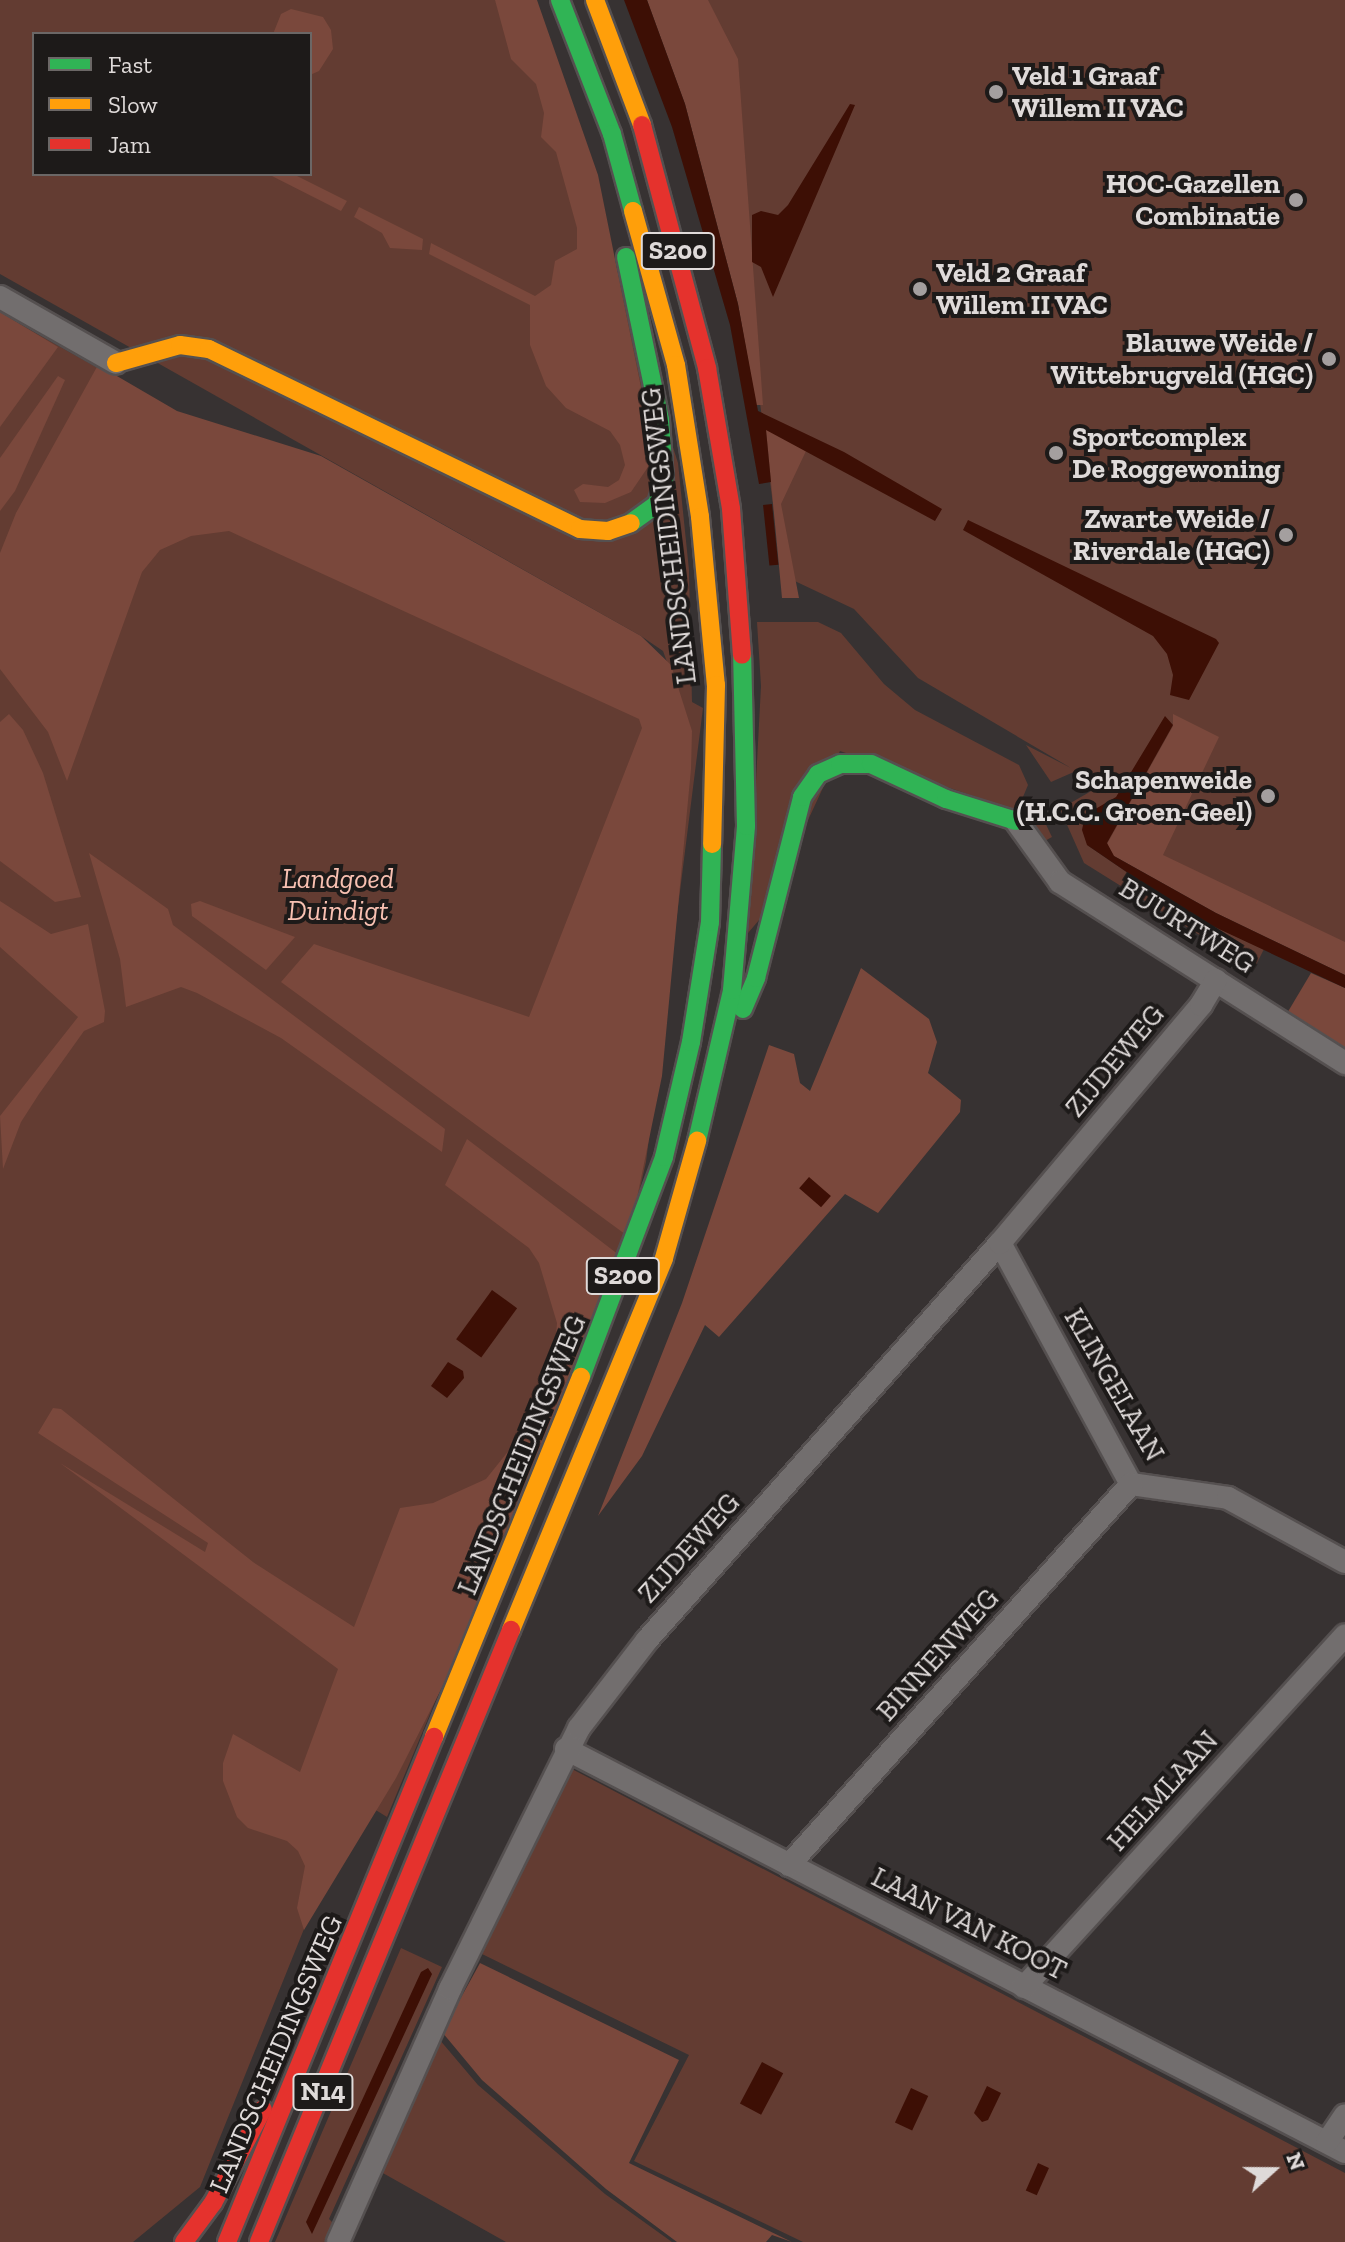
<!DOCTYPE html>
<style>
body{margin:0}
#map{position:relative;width:1345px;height:2242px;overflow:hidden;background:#373232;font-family:"Zilla Slab",serif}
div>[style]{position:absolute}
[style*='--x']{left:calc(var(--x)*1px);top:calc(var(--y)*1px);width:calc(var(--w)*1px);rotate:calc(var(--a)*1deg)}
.green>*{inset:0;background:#633c32}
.forest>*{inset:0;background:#7a483c}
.water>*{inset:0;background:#3d0f05;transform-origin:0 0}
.roads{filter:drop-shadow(2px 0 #555050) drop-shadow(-2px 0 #555050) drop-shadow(0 2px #555050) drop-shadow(0 -2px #555050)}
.street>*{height:22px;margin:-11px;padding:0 11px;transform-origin:11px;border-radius:11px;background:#726e6e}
.fast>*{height:18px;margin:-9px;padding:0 9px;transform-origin:9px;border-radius:9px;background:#30b455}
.slow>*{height:18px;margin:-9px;padding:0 9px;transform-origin:9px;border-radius:9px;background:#ff9f0a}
.jam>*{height:18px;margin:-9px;padding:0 9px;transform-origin:9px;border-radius:9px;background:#e5322d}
.dots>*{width:22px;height:22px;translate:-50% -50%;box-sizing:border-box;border:4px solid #1d1a19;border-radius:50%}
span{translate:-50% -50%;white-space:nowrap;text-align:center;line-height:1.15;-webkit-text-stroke:8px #1d1a19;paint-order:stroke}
.shield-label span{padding:2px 6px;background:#1d1a19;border:2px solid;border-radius:6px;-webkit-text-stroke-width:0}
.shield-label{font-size:26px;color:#dfdad9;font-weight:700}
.poi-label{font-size:28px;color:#dfdad9;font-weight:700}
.left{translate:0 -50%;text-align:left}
.right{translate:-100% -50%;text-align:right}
.street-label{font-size:28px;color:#dfdad9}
.park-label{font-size:28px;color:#f9c1b2;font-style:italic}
.legend{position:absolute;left:32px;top:32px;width:280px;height:144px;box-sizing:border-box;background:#1d1a19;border:2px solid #6b6766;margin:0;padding:10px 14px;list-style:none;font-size:24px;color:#dfdad9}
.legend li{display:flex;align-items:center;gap:16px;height:40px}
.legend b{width:40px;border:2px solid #6b6766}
.north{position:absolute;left:1233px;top:2130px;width:80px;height:80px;-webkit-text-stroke:6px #1d1a19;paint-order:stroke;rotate:69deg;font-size:22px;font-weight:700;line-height:32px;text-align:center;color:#dfdad9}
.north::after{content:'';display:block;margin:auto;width:28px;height:36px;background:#dfdad9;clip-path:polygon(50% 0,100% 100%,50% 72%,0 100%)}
</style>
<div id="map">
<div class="green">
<div style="clip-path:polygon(evenodd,0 0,531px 0,678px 463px,689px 570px,692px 702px,703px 708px,646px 1162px,629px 1237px,387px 1817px,366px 1804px,304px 1929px,200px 2187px,133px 2242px,0 2242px,0 313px,679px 695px,663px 651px,641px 636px,0 274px,0 0,34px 34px,310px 34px,310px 174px,34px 174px,34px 34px)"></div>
<div style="clip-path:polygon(681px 0,1345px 0,1345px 952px,1087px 845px,1191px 916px,1264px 949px,1254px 969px,1084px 863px,1060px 809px,1100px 786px,1076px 771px,1051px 782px,1026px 745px,1071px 768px,918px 678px,854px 609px,782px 575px,759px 395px)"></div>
<div style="clip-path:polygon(757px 622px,818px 622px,841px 633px,884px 684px,915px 710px,1019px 765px,1028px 785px,1020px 804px,1015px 810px,840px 751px,765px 913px,748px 933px,761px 686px)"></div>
<div style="clip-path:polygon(1039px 810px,1052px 837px,1043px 842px,1033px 833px)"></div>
<div style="clip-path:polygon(570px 1768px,1345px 2173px,1345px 2242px,803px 2242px,634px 2161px,689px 2055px,482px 1954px)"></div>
<div style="clip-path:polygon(401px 1948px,442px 1967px,329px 2219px,333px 2223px,325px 2242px,275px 2242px)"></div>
<div style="clip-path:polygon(439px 2039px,478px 2085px,605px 2194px,672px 2242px,506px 2242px,381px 2172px)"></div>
</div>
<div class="forest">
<div style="clip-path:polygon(495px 0,537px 0,598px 175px,647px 417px,648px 467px,631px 492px,605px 503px,580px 502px,574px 490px,583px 484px,608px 487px,619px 480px,625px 465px,620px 445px,610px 431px,566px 408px,546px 386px,530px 345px,530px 305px,429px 254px,431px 243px,535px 296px,551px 285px,555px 261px,577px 249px,577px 228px,556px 152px,541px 137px,544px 113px,536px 84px,511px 59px)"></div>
<div style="clip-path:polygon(647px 0,708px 0,738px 59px,763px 405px,756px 405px,738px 304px,685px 104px)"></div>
<div style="clip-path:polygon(291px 9px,323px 17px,331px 30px,333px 49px,319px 71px,310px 75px,310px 34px,273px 34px,281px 14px)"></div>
<div style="clip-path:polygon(268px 174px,293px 174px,347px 201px,341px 211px)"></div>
<div style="clip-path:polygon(359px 207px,423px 239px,422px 250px,390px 248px,382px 233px,354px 217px)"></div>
<div style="clip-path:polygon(0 312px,58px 347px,0 427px)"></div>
<div style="clip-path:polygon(98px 365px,177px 411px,321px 456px,641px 636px,671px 665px,692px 731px,691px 769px,662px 1076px,629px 1237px,281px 982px,314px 944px,529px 1017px,642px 728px,639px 719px,229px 531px,191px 536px,160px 550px,142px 572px,67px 781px,48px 732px,0 669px,0 553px,16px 513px)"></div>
<div style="clip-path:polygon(58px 376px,65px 380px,15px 491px,0 511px,0 458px)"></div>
<div style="clip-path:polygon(766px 429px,806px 451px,781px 504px,799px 598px,782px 598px)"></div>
<div style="clip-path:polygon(9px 714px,23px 730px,43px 773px,81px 897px,55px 902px,0 861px,0 722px)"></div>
<div style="clip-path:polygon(1173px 714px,1219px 737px,1163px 855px,1345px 942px,1345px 975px,1216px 913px,1114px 856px,1107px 844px,1173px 726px)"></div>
<div style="clip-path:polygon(89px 853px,168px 909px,173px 925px,445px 1129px,442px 1152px,281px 1038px,197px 993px,181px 987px,126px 1007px,120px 959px)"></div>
<div style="clip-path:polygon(0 901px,51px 934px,88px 924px,105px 1011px,104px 1022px,84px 1031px,39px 1094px,21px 1122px,3px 1169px,0 1116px,78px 1017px,0 947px)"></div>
<div style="clip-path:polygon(200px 901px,295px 937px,266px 970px,192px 916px,191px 904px)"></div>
<div style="clip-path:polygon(861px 968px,929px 1019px,937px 1042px,928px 1073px,961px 1100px,960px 1112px,878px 1213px,845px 1194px,719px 1337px,705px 1325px,642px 1456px,598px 1516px,682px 1303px,769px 1045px,794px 1054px,800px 1083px,810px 1091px)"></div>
<div style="clip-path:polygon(1311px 973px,1345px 988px,1345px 1053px,1286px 1015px)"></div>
<div style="clip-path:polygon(467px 1139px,623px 1258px,457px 1658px,396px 1778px,304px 1930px,297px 1908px,305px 1866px,298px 1851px,287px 1841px,248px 1828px,237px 1817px,223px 1781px,223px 1763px,233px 1734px,300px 1772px,338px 1669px,60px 1463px,205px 1552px,208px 1543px,38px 1433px,53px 1408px,61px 1409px,253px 1562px,354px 1627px,400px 1508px,433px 1503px,486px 1479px,534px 1419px,554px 1359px,557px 1323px,539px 1263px,529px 1248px,445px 1185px)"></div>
<div style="clip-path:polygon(480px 1963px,679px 2060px,629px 2163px,792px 2242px,772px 2235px,766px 2242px,677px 2242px,606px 2189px,482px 2080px,442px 2032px)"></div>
</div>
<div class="water">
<div style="clip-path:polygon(624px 0,647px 0,685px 104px,738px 304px,758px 411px,844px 452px,942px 509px,935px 521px,766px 430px,771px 482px,759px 484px,730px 325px,672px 127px)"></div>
<div style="clip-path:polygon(850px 104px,855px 105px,773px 297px,761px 267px,752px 262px,752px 215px,761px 211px,778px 215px,788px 205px)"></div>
<div style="left:772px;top:504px;width:61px;height:9px;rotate:84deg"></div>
<div style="clip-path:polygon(968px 520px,1216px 639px,1219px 643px,1189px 700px,1170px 695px,1173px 675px,1167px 654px,1153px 636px,963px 530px)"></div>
<div style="clip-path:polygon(1165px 716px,1173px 725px,1107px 843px,1114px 856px,1216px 913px,1345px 975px,1345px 988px,1191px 916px,1087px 845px,1082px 830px,1085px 815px,1116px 797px)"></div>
<div style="left:809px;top:1177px;width:29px;height:15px;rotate:41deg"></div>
<div style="left:492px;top:1290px;width:31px;height:61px;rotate:36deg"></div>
<div style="clip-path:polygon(448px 1362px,463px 1371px,464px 1378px,447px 1398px,431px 1386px)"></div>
<div style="clip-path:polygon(428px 1968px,432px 1974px,312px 2234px,306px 2222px,421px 1972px)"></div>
<div style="left:762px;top:2062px;width:24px;height:47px;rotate:28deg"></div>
<div style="clip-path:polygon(987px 2086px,1001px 2093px,988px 2120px,982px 2122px,974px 2113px)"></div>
<div style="left:911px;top:2088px;width:19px;height:38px;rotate:25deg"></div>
<div style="left:1038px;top:2163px;width:12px;height:30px;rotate:24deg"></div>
</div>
<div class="roads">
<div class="street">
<div style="--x:0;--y:297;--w:133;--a:29.6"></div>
<div style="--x:1016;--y:821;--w:75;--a:54.2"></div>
<div style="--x:1060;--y:882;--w:338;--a:32.4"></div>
<div style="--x:1000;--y:1243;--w:274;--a:61.5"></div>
<div style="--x:1131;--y:1484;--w:98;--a:8.2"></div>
<div style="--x:1228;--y:1498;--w:133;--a:28.7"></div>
<div style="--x:566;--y:1749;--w:877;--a:27.35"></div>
<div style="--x:789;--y:1865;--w:512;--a:-48.09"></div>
<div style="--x:1024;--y:1987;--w:476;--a:-47.6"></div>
<div style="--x:1327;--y:2142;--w:32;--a:-56"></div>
<div style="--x:338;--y:2242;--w:277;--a:-66.1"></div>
<div style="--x:450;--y:1989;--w:291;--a:-63.7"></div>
<div style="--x:579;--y:1728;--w:111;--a:-52.3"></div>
<div style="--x:647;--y:1640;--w:531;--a:-48.36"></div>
<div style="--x:1000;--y:1243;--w:312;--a:-49.8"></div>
<div style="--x:1201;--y:1005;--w:29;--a:-59"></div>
</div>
<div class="fast">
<div style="--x:560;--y:0;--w:144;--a:68.8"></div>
<div style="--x:612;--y:134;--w:80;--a:74.7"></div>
<div style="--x:626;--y:257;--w:167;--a:78.2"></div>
<div style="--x:660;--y:420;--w:61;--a:86.2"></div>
<div style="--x:664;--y:481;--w:24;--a:107"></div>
<div style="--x:657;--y:504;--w:32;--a:144"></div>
<div style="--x:743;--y:1009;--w:34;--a:-67"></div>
<div style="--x:756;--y:978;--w:187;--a:-75.7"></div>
<div style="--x:802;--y:797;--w:28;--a:-55"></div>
<div style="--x:818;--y:774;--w:24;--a:-24"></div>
<div style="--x:840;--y:764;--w:31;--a:0"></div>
<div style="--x:871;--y:764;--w:83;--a:25"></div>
<div style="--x:946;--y:799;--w:73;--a:17.4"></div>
<div style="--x:697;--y:1141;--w:155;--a:-76.9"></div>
<div style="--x:732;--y:990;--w:165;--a:-85.1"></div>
<div style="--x:746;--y:826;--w:171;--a:-91.3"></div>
<div style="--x:581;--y:1377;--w:235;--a:-69.3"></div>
<div style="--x:664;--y:1157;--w:118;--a:-76.8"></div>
<div style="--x:691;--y:1042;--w:121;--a:-81"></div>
<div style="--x:710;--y:922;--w:78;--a:-88.5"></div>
</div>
<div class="slow">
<div style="--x:595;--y:0;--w:134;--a:69.4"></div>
<div style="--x:633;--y:211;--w:160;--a:74.4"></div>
<div style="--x:676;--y:365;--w:154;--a:81"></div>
<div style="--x:700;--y:517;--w:169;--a:84.6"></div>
<div style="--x:716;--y:685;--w:159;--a:91.4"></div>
<div style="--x:116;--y:363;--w:66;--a:-15.7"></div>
<div style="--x:180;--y:345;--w:29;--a:8"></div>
<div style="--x:209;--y:349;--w:412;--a:25.9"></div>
<div style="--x:580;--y:529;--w:28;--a:4"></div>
<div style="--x:608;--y:531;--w:24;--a:-19"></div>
<div style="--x:511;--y:1630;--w:402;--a:-67.6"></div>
<div style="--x:664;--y:1258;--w:122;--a:-74.2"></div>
<div style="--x:434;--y:1737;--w:389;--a:-67.8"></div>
</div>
<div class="jam">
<div style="--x:642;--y:125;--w:252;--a:75"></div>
<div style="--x:707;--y:368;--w:143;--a:80.3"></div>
<div style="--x:731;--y:509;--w:146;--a:85.7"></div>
<div style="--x:184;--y:2242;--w:49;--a:-53.4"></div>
<div style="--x:213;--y:2203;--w:106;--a:-62"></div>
<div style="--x:227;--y:2242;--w:546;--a:-67.71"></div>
<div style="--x:259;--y:2242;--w:662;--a:-67.62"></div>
</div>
</div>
<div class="dots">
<div style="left:996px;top:92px;background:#a49f9f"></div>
<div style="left:1296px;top:200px;background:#a49f9f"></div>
<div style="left:920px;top:289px;background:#a49f9f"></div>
<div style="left:1329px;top:359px;background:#a49f9f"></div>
<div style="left:1056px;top:453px;background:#a49f9f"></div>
<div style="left:1286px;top:535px;background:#a49f9f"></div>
<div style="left:1268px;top:796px;background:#a49f9f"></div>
</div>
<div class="shield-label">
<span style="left:678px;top:251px">S200</span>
<span style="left:623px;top:1276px">S200</span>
<span style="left:323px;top:2092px">N14</span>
</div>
<div class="poi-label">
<span class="left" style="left:1012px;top:92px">Veld 1 Graaf<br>Willem II VAC</span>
<span class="right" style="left:1280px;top:200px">HOC-Gazellen<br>Combinatie</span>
<span class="left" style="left:936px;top:289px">Veld 2 Graaf<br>Willem II VAC</span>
<span class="right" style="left:1313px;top:359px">Blauwe Weide /<br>Wittebrugveld (HGC)</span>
<span class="left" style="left:1072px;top:453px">Sportcomplex<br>De Roggewoning</span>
<span class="right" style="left:1270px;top:535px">Zwarte Weide /<br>Riverdale (HGC)</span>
<span class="right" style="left:1252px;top:796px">Schapenweide<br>(H.C.C. Groen-Geel)</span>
</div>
<div class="street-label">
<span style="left:669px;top:536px;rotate:-97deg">LANDSCHEIDINGSWEG</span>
<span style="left:1187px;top:926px;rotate:32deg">BUURTWEG</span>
<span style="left:1115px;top:1061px;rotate:-50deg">ZIJDEWEG</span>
<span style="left:1114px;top:1385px;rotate:60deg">KLINGELAAN</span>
<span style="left:522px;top:1455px;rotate:-68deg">LANDSCHEIDINGSWEG</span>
<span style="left:689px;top:1548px;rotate:-48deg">ZIJDEWEG</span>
<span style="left:938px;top:1655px;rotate:-48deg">BINNENWEG</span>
<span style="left:1163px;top:1791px;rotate:-48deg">HELMLAAN</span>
<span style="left:969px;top:1924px;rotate:27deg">LAAN VAN KOOT</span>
<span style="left:276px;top:2054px;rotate:-67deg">LANDSCHEIDINGSWEG</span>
</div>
<div class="park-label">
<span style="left:338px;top:895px">Landgoed<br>Duindigt</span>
</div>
<ul class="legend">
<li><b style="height:10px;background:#30b455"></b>Fast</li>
<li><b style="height:10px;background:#ff9f0a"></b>Slow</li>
<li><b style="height:10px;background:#e5322d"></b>Jam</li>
</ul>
<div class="north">N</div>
</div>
